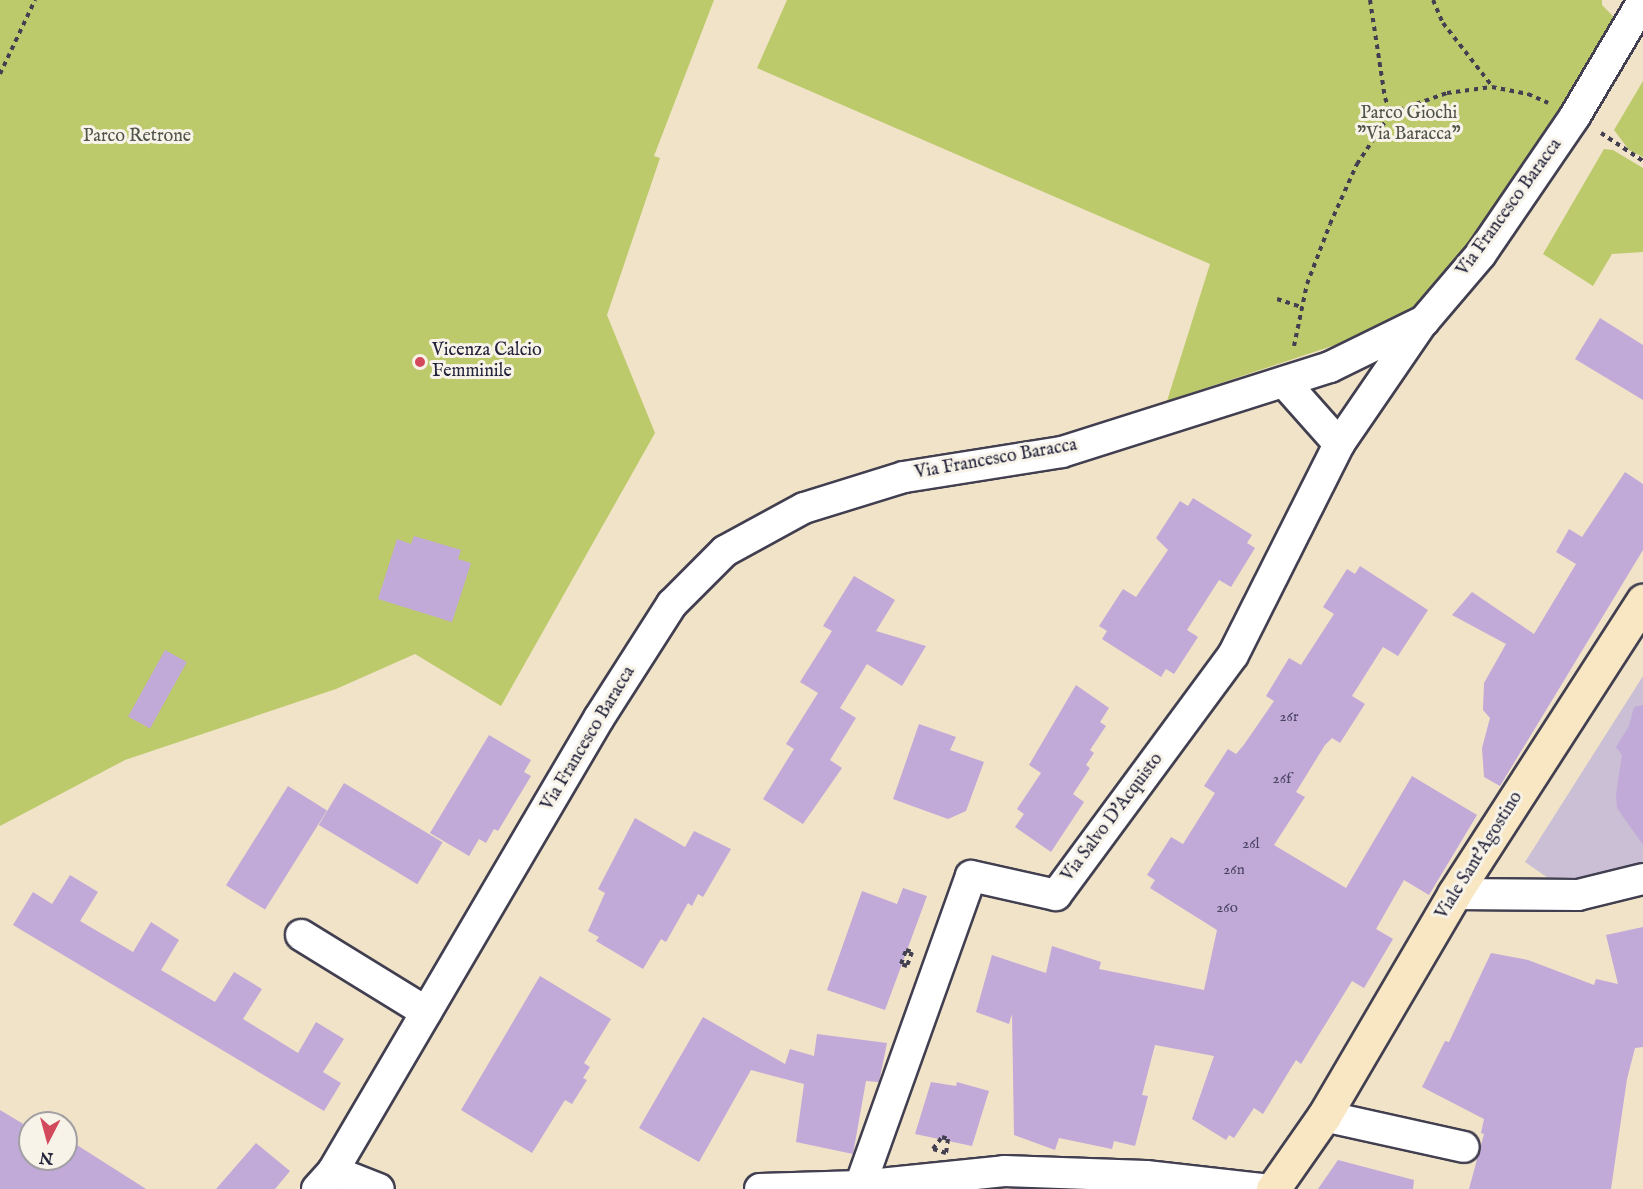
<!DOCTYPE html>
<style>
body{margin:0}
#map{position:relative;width:1643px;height:1189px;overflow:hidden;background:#f1e3c8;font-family:"IM FELL English",serif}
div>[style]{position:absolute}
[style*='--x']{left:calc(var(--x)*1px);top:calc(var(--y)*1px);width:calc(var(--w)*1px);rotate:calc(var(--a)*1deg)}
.industrial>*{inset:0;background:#cbbfd5}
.green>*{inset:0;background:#bdca6c}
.building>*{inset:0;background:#c1a9d8;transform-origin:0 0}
.path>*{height:4px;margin-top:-2px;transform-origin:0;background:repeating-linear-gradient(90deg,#413f50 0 4.5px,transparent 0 9px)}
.roads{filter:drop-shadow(2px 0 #413f50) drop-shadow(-2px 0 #413f50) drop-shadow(0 2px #413f50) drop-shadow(0 -2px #413f50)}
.minor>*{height:30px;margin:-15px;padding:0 15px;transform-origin:15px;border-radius:15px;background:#fff}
.secondary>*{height:33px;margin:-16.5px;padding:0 16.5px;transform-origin:16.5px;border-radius:16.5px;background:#f9e7c3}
.dots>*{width:16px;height:16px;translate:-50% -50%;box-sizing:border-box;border:3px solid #f7f3e8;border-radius:50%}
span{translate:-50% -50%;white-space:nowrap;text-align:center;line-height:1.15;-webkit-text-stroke:6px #f7f3e8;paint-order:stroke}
.number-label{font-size:15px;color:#4a4462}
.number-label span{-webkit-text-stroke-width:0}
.park-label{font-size:18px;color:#50544a}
.street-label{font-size:18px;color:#22223b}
.poi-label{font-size:18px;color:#22223b}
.left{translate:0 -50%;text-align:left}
.north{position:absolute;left:18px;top:1111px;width:60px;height:60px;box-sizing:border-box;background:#f7f3e8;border:2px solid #a29fa3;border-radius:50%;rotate:186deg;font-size:16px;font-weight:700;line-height:24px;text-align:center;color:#22223b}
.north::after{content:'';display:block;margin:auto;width:21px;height:27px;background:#d1495b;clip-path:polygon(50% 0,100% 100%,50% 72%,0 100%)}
</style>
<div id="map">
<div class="industrial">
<div style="clip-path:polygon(1643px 676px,1643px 868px,1561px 887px,1525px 862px)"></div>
</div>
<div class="green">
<div style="clip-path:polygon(0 0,714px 0,654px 156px,660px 158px,607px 315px,655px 433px,501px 706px,415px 654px,336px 689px,125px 760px,0 826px)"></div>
<div style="clip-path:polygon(787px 0,1602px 0,1602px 5px,1617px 20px,1484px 245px,1426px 307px,1353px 339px,1167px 401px,1210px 264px,757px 68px)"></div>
<div style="clip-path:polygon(1643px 81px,1643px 157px,1629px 150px,1614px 130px)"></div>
<div style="clip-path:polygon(1604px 149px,1613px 150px,1643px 168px,1643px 252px,1612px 254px,1593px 286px,1543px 254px)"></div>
</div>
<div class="building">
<div style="clip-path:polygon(1600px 318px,1643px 345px,1643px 400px,1575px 359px)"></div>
<div style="clip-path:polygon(1625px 472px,1643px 484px,1643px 550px,1500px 786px,1484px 777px,1482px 748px,1490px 718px,1483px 710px,1484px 683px,1506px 644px,1452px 615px,1472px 592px,1534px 634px,1576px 564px,1556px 552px,1569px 529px,1582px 537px)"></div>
<div style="clip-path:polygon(1193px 498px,1252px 535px,1247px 543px,1255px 548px,1231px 587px,1219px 580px,1187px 630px,1198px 637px,1174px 674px,1166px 669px,1161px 677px,1102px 639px,1107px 631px,1099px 626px,1123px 589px,1136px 597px,1168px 550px,1156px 538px,1180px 501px,1188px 506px)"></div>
<div style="clip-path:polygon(414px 536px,461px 550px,458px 559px,471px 563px,452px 622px,378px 599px,397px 539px,411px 544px)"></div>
<div style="clip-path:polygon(1360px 566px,1428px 610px,1398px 656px,1383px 647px,1352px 696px,1365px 704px,1340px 743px,1332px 738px,1325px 745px,1296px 792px,1305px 797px,1274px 845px,1346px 888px,1412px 776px,1477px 815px,1429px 895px,1404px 880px,1376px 929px,1393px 939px,1364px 988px,1352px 981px,1301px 1064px,1296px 1060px,1263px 1114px,1254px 1108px,1234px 1138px,1229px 1135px,1226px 1140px,1192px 1119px,1214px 1056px,1155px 1045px,1142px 1095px,1148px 1096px,1135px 1146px,1114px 1141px,1112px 1149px,1059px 1138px,1055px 1150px,1014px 1135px,1012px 1014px,1009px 1024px,976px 1012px,992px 955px,1046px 973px,1052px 946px,1101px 962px,1099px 969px,1204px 990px,1217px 930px,1150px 888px,1155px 880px,1147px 875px,1171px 837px,1183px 844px,1215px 793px,1204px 786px,1228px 749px,1236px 754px,1243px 746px,1274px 701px,1266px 696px,1289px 658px,1301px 665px,1334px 614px,1323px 607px,1347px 569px,1355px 574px)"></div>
<div style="clip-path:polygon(854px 576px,895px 600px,876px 631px,926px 646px,902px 686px,867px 664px,840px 708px,856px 718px,830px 760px,842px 768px,803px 824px,763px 799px,794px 749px,786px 744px,818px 693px,800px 682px,832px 631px,823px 626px)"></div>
<div style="left:165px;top:650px;width:25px;height:76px;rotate:29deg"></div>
<div style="clip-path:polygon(1076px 685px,1109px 708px,1100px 722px,1106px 726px,1090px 750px,1094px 753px,1086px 765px,1090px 768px,1073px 794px,1084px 802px,1051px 852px,1015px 827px,1024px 814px,1017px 809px,1041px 773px,1029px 765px)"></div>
<div style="clip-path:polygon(1643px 705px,1643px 845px,1617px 808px,1616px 794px,1622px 755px,1616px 747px,1629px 726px,1634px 707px)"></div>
<div style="clip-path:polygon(919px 724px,956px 737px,950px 750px,984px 762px,966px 811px,948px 819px,893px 799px)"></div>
<div style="clip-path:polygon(489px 735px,531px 760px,524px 772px,531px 776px,498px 831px,494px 829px,486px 843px,479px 839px,469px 856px,430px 833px)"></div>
<div style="left:344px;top:783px;width:115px;height:49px;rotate:31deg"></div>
<div style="left:288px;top:786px;width:46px;height:117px;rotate:32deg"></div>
<div style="clip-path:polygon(635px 818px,685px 847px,694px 831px,731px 849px,703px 897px,698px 894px,692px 906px,688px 903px,666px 942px,661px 939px,643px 969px,596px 941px,599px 937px,588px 931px,605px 893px,598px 889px)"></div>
<div style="clip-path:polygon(70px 875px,98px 892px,80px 921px,133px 952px,151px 922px,179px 940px,161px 970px,215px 1002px,234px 972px,262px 989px,243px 1019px,298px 1053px,316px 1022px,344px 1039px,323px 1072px,341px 1083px,324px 1111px,13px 925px,33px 892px,52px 904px)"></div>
<div style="clip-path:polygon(903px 888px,927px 896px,885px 1010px,827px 990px,862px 891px,897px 904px)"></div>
<div style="clip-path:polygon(1643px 927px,1643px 1047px,1635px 1048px,1627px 1079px,1611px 1189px,1469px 1189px,1484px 1134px,1481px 1133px,1484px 1119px,1422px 1087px,1445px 1041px,1449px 1042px,1491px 953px,1528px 960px,1594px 985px,1596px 979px,1618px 984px,1606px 935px)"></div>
<div style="clip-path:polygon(540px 976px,611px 1019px,584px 1063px,590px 1067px,583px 1078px,587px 1080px,572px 1104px,565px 1100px,532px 1153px,461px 1110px)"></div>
<div style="clip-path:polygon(703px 1017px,785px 1064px,790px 1049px,814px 1056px,817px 1034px,887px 1043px,879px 1082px,866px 1081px,853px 1154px,796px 1142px,804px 1084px,751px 1070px,699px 1162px,639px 1128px)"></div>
<div style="clip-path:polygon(931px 1082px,956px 1086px,957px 1082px,989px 1091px,972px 1146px,915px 1134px)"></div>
<div style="clip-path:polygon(0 1110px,30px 1128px,30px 1159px,66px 1159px,66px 1138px,146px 1189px,0 1189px)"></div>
<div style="clip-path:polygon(256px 1143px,290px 1171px,275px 1189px,216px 1189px)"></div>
<div style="clip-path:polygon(1338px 1160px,1414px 1180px,1413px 1189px,1318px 1189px)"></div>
</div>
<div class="path">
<div style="--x:1370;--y:0;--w:99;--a:81.3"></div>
<div style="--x:1385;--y:98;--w:16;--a:68"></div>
<div style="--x:1433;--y:0;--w:25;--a:67"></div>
<div style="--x:1443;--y:23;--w:80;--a:52.1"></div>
<div style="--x:0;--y:74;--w:82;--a:-64.7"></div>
<div style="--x:1601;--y:133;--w:50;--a:33.7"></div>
<div style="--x:1277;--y:299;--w:26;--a:18"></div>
<div style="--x:1294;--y:346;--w:63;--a:-78.2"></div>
<div style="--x:1307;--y:284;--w:64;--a:-69"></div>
<div style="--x:1330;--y:224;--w:66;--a:-65.8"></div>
<div style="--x:1357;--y:164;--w:61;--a:-56.3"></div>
<div style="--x:1391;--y:113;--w:59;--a:-19.7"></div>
<div style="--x:1447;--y:93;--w:45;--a:-7.6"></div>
<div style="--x:1492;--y:87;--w:37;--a:11"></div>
<div style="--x:1528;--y:94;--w:22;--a:24"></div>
<div style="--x:906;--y:950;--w:6;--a:18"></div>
<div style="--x:912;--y:952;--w:15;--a:110"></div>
<div style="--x:907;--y:966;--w:6;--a:-162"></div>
<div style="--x:901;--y:964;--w:15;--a:-70"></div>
<div style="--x:942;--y:1137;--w:6;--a:18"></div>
<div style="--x:948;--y:1139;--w:14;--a:98"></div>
<div style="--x:946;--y:1153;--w:14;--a:-163"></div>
<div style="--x:933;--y:1149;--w:15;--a:-53"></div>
</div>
<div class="roads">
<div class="minor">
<div style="--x:1284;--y:382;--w:83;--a:48.4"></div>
<div style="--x:1339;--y:444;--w:147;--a:-55.6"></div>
<div style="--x:1454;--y:894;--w:124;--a:0.5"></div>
<div style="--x:1578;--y:895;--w:67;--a:-13.8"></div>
<div style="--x:301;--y:935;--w:147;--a:31.6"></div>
<div style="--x:1324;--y:1116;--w:143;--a:12.5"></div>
<div style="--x:333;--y:1171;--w:49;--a:21.4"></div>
<div style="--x:860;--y:1186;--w:329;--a:-70.3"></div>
<div style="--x:971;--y:876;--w:87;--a:12.6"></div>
<div style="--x:1056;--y:895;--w:298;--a:-53.6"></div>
<div style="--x:1233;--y:655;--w:236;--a:-63.3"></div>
<div style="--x:317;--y:1189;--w:24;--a:-48"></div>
<div style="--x:333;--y:1171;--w:525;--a:-59.58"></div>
<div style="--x:599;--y:718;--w:135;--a:-57.4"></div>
<div style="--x:672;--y:604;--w:75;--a:-45"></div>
<div style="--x:725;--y:551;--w:90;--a:-28.6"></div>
<div style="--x:804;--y:508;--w:105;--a:-17.2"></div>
<div style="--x:904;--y:477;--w:160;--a:-9"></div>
<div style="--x:1062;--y:452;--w:281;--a:-17.6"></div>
<div style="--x:1330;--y:367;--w:105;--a:-26.1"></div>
<div style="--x:1424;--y:321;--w:88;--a:-49.6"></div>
<div style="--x:1481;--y:254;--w:167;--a:-55.7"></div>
<div style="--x:1575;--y:116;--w:134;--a:-59.4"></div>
<div style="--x:760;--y:1189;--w:100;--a:-1.7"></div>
<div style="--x:860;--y:1186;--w:145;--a:-5.9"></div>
<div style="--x:1004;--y:1171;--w:142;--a:2"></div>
<div style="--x:1146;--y:1176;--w:116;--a:6.4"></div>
</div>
<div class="secondary">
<div style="--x:1273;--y:1189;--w:89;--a:-55.1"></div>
<div style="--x:1324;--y:1116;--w:257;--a:-59.6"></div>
<div style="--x:1454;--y:894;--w:349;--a:-57.2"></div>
</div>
</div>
<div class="dots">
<div style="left:420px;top:362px;background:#d1495b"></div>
</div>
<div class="number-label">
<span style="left:1289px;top:717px">26r</span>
<span style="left:1282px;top:779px">26f</span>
<span style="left:1251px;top:844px">26l</span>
<span style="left:1234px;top:870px">26n</span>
<span style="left:1227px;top:908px">26o</span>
</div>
<div class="park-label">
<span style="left:1409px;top:125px">Parco Giochi<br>"Via Baracca"</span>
<span style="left:137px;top:137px">Parco Retrone</span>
</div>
<div class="street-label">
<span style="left:1510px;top:208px;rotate:-54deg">Via Francesco Baracca</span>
<span style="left:996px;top:460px;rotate:-10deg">Via Francesco Baracca</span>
<span style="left:589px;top:739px;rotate:-59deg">Via Francesco Baracca</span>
<span style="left:1113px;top:818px;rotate:-53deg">Via Salvo D'Acquisto</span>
<span style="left:1480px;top:856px;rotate:-58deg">Viale Sant'Agostino</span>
</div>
<div class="poi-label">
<span class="left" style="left:432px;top:362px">Vicenza Calcio<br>Femminile</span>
</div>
<div class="north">N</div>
</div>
